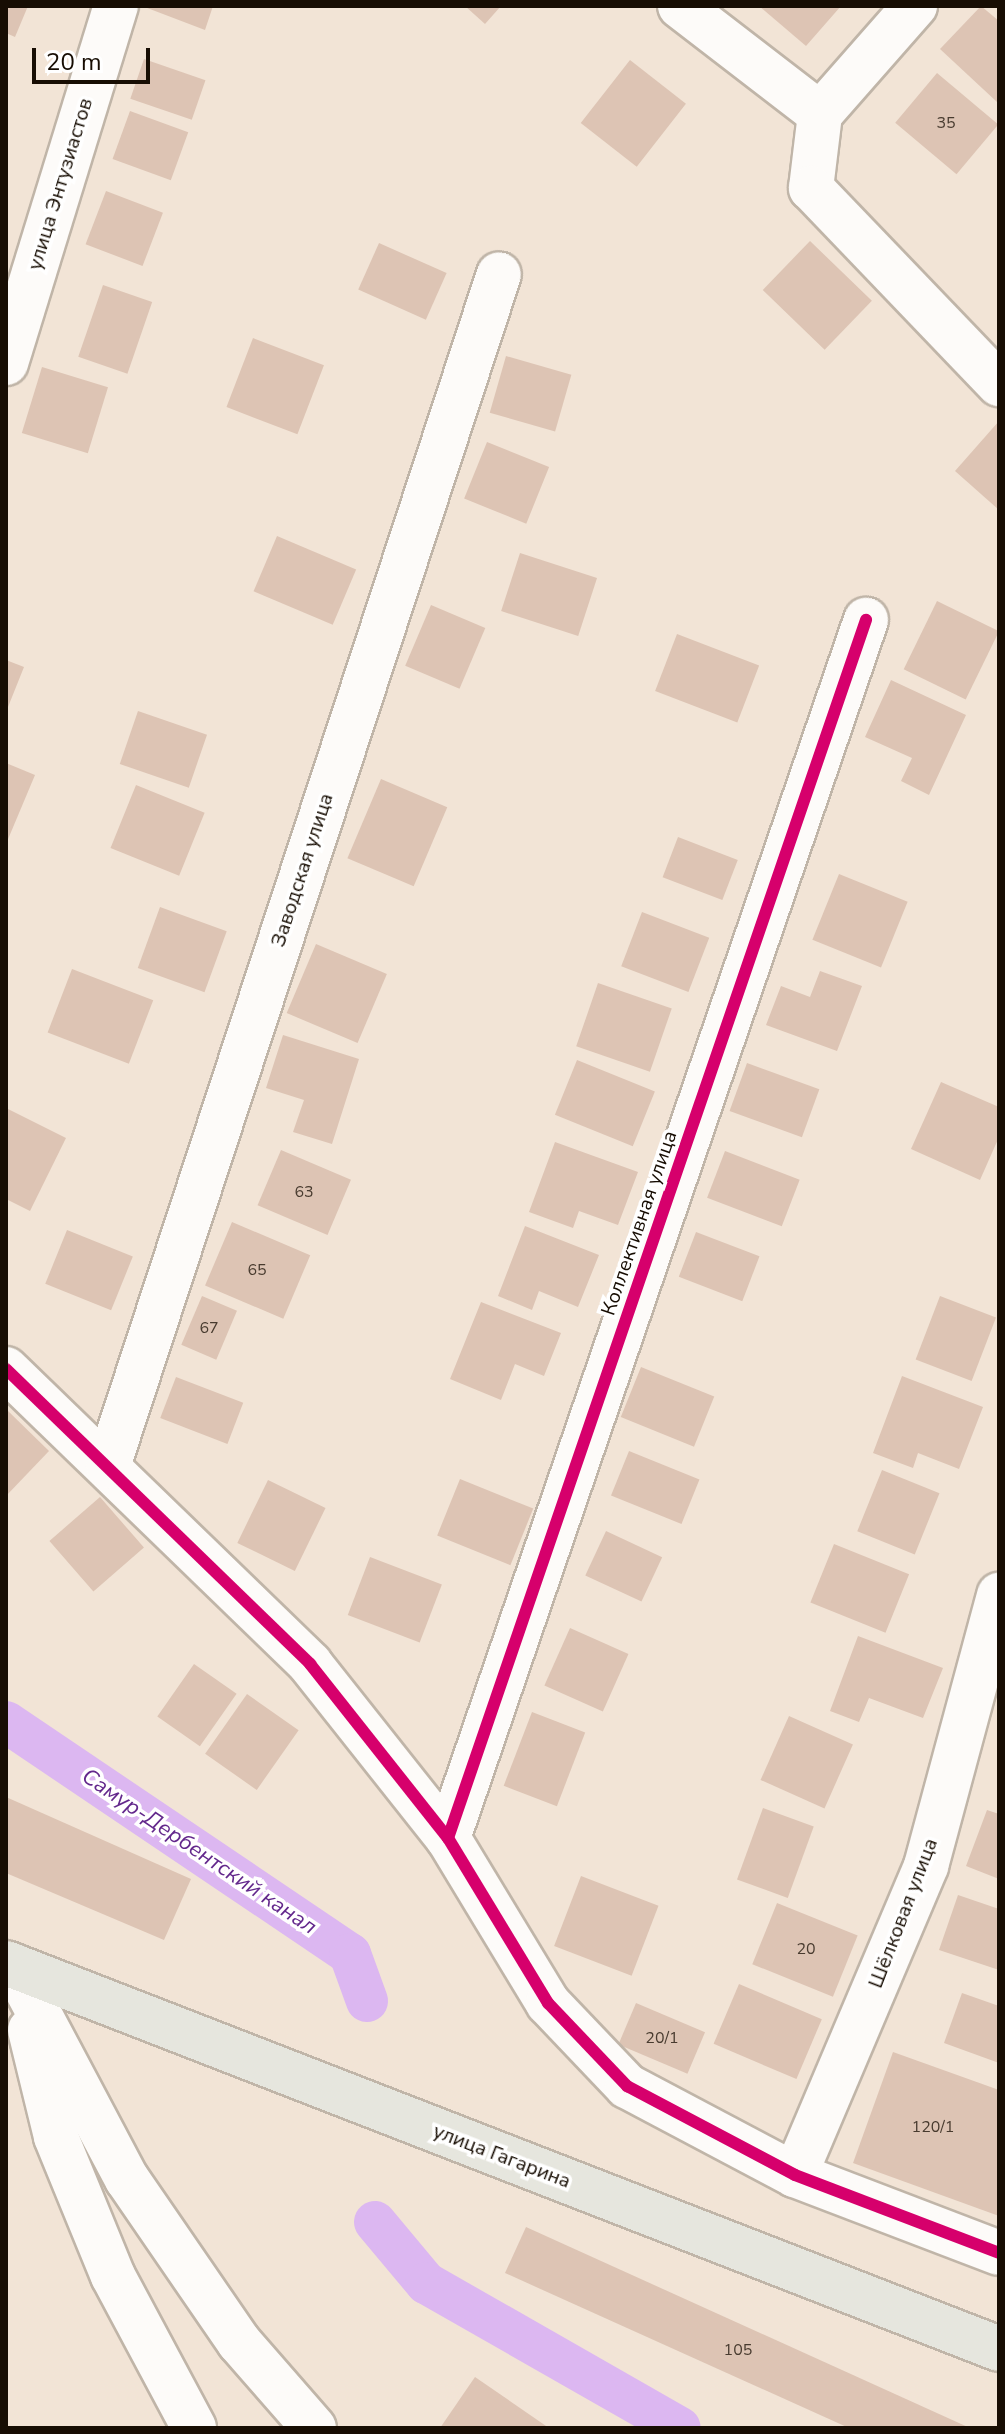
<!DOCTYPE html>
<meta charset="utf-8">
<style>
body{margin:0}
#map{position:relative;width:1005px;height:2434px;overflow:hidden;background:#f2e4d6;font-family:"Nunito Sans",sans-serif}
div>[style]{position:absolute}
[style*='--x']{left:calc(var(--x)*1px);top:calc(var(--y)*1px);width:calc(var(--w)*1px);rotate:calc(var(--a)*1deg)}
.canal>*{height:42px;margin:-21px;padding:0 21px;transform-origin:21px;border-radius:21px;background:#dcb7f1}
.building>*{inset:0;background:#ddc4b4;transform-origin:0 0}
.roads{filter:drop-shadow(2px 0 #c0b5a8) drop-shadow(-2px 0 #c0b5a8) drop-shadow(0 2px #c0b5a8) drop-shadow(0 -2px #c0b5a8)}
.minor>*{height:44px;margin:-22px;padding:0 22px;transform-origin:22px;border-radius:22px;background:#fdfbf9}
.major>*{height:44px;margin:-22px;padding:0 22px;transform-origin:22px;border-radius:22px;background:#e6e6de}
.cycleway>*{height:12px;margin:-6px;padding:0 6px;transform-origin:6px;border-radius:6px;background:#d6006c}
span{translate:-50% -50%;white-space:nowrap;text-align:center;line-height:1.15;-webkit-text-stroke:7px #fff;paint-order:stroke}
.number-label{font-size:16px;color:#483b2f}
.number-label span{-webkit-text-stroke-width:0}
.street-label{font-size:20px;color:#170d03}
.water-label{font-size:22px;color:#63288c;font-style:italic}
.frame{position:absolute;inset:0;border:8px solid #170d03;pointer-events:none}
.scale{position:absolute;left:32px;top:48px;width:118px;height:36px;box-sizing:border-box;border:4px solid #170d03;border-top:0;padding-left:10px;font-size:24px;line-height:28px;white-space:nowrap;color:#170d03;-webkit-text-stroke:6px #fff;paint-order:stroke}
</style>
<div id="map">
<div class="canal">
<div style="--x:6;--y:1722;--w:415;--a:34"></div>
<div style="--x:350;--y:1954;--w:50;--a:70.1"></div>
<div style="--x:375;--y:2222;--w:80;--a:50.1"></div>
<div style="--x:426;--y:2283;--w:292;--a:29.7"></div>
</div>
<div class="building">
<div style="clip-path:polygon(6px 6px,28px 6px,15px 37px,6px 33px)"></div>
<div style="clip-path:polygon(142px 6px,213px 6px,205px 30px)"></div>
<div style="clip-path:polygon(465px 6px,501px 6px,485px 24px)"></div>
<div style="clip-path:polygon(759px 6px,841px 6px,806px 46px)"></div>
<div style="clip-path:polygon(981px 6px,999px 21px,997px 102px,940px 49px)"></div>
<div style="left:144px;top:59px;width:65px;height:42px;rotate:19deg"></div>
<div style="left:630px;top:60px;width:71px;height:80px;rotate:38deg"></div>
<div style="left:937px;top:73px;width:80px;height:65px;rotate:40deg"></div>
<div style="left:130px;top:111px;width:62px;height:51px;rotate:20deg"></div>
<div style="left:106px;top:191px;width:61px;height:57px;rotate:21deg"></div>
<div style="left:810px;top:241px;width:86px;height:68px;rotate:44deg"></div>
<div style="left:379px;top:243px;width:74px;height:51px;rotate:24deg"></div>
<div style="left:103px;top:285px;width:52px;height:76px;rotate:19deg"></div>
<div style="left:253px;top:338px;width:76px;height:74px;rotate:21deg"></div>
<div style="left:506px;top:356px;width:68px;height:59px;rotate:16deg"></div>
<div style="left:42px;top:367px;width:69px;height:69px;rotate:17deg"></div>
<div style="clip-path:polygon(999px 421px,999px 510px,955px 471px)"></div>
<div style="left:487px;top:442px;width:67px;height:61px;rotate:22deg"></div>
<div style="left:277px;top:536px;width:86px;height:60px;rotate:23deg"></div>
<div style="left:520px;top:553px;width:81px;height:61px;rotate:18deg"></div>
<div style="left:937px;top:601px;width:69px;height:76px;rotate:26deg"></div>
<div style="left:431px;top:605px;width:59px;height:66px;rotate:23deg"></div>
<div style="left:677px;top:634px;width:88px;height:61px;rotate:21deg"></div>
<div style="clip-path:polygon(6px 660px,24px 667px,6px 712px)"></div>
<div style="clip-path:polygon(891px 680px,966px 715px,929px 795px,901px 781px,912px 758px,865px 737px)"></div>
<div style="left:138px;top:711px;width:73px;height:56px;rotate:19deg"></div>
<div style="clip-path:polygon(6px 763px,35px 775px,6px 844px)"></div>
<div style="left:381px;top:779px;width:72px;height:86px;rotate:23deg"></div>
<div style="left:136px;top:785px;width:74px;height:68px;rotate:22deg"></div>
<div style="left:678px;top:837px;width:64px;height:43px;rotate:21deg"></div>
<div style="left:839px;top:874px;width:74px;height:71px;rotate:22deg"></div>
<div style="left:160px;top:907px;width:71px;height:65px;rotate:20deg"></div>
<div style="left:642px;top:912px;width:72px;height:58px;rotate:21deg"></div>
<div style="left:316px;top:944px;width:77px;height:75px;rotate:23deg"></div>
<div style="left:72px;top:969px;width:87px;height:68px;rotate:21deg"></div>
<div style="clip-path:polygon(820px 971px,862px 986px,837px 1051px,766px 1025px,781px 986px,810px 997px)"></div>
<div style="left:598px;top:983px;width:78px;height:67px;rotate:19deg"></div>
<div style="clip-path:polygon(283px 1035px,359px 1059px,332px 1144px,293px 1132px,304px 1100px,266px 1088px)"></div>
<div style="left:577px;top:1060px;width:84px;height:59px;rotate:22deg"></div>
<div style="left:747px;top:1063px;width:77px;height:51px;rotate:20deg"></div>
<div style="clip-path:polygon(941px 1082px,999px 1107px,999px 1137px,980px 1180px,911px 1149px)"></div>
<div style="clip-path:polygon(6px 1108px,66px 1138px,30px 1211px,6px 1199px)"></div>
<div style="clip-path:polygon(555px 1142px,638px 1172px,618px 1225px,579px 1211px,573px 1228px,529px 1212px)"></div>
<div style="left:281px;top:1150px;width:76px;height:60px;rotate:23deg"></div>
<div style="left:725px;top:1151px;width:80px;height:50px;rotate:21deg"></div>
<div style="left:232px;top:1222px;width:85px;height:69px;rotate:23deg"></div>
<div style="clip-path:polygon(525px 1226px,599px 1255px,578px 1307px,539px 1291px,532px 1310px,498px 1296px)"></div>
<div style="left:67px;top:1230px;width:71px;height:58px;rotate:22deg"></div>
<div style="left:696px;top:1232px;width:68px;height:48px;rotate:21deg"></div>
<div style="left:202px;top:1296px;width:38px;height:53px;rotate:23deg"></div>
<div style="left:940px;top:1296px;width:60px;height:68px;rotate:21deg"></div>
<div style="clip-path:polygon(481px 1302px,561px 1333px,544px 1376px,515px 1364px,501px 1400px,450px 1379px)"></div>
<div style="left:641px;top:1367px;width:79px;height:54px;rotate:22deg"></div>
<div style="clip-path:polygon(902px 1376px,983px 1407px,959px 1469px,918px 1453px,913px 1468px,873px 1453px)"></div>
<div style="left:176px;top:1377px;width:72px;height:44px;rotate:21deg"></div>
<div style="clip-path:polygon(6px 1409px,49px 1451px,6px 1496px)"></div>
<div style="left:629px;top:1451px;width:76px;height:48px;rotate:22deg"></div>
<div style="left:882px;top:1470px;width:62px;height:66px;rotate:22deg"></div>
<div style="left:460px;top:1479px;width:79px;height:61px;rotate:22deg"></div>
<div style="left:268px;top:1480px;width:64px;height:70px;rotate:26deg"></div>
<div style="left:100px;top:1497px;width:67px;height:67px;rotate:49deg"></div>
<div style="left:606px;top:1531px;width:62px;height:49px;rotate:25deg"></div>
<div style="left:834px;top:1544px;width:81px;height:63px;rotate:22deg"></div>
<div style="left:370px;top:1557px;width:77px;height:62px;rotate:21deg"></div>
<div style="left:570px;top:1628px;width:64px;height:63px;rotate:24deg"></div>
<div style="clip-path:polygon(858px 1636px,943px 1668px,923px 1718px,869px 1698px,859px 1722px,830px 1711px)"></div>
<div style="left:194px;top:1664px;width:52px;height:64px;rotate:35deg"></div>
<div style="left:247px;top:1694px;width:63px;height:73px;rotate:35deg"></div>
<div style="left:532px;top:1712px;width:57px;height:79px;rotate:21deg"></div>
<div style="left:789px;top:1716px;width:70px;height:70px;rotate:24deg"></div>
<div style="clip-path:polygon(6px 1797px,191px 1879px,164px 1940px,6px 1873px)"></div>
<div style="left:763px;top:1808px;width:54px;height:76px;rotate:20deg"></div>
<div style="clip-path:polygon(987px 1810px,999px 1814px,999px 1879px,966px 1866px)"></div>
<div style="left:581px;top:1876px;width:83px;height:75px;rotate:21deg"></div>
<div style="clip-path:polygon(958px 1895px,999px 1909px,999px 1970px,939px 1950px)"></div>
<div style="left:777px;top:1903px;width:87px;height:66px;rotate:22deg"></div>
<div style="left:739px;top:1984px;width:90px;height:65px;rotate:23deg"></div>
<div style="clip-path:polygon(962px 1993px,999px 2006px,999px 2063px,944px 2043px)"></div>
<div style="left:636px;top:2003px;width:75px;height:45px;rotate:23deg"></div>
<div style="clip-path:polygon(893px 2052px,999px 2090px,999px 2216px,853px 2163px)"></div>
<div style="clip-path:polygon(526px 2227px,970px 2428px,849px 2428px,505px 2273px)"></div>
<div style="clip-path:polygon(475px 2377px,549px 2428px,440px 2428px)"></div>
</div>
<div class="roads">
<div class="minor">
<div style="--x:680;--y:6;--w:177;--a:37.6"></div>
<div style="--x:820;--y:114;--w:75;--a:96.9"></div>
<div style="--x:811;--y:188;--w:272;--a:46.2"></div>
<div style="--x:820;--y:114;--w:144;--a:-48.7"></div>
<div style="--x:6;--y:363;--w:374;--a:-72.9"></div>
<div style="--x:6;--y:1369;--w:424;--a:44.1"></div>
<div style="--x:310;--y:1664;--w:222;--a:51.6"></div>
<div style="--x:448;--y:1838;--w:193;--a:58.8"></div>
<div style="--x:548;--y:2003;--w:115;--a:46.4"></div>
<div style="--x:627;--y:2086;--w:190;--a:27.9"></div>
<div style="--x:795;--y:2175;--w:218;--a:20.9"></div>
<div style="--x:108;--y:1466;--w:1254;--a:-71.84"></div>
<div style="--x:448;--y:1838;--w:1288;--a:-71.06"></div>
<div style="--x:14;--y:1966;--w:241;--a:62.1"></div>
<div style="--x:127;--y:2179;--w:198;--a:55.5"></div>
<div style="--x:239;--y:2342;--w:114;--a:48.9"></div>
<div style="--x:30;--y:2030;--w:110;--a:76.3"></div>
<div style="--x:56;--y:2137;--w:150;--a:67.7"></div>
<div style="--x:113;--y:2276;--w:172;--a:61.9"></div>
<div style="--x:795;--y:2175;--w:336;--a:-67"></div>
<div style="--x:926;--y:1866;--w:281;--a:-74.9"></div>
</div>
<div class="major">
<div style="--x:6;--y:1963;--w:1065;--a:21.24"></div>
</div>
</div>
<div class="cycleway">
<div style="--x:6;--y:1369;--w:424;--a:44.1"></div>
<div style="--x:310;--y:1664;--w:222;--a:51.6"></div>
<div style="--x:448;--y:1838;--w:193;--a:58.8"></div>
<div style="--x:548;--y:2003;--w:115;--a:46.4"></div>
<div style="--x:627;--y:2086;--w:190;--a:27.9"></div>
<div style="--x:795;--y:2175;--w:218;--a:20.9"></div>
<div style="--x:448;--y:1838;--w:1288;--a:-71.06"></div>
</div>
<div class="number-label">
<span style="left:946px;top:123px">35</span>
<span style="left:304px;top:1192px">63</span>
<span style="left:257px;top:1270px">65</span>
<span style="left:209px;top:1328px">67</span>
<span style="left:806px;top:1949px">20</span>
<span style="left:662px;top:2038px">20/1</span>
<span style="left:933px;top:2127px">120/1</span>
<span style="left:738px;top:2350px">105</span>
</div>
<div class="street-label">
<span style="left:60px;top:184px;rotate:-73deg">улица Энтузиастов</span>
<span style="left:302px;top:870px;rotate:-72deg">Заводская улица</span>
<span style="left:639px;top:1223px;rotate:-71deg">Коллективная улица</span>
<span style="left:903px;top:1913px;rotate:-69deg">Шёлковая улица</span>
<span style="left:502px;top:2156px;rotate:21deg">улица Гагарина</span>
</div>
<div class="water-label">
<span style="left:199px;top:1852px;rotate:34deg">Самур-Дербентский канал</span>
</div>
<div class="frame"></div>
<div class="scale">20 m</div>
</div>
